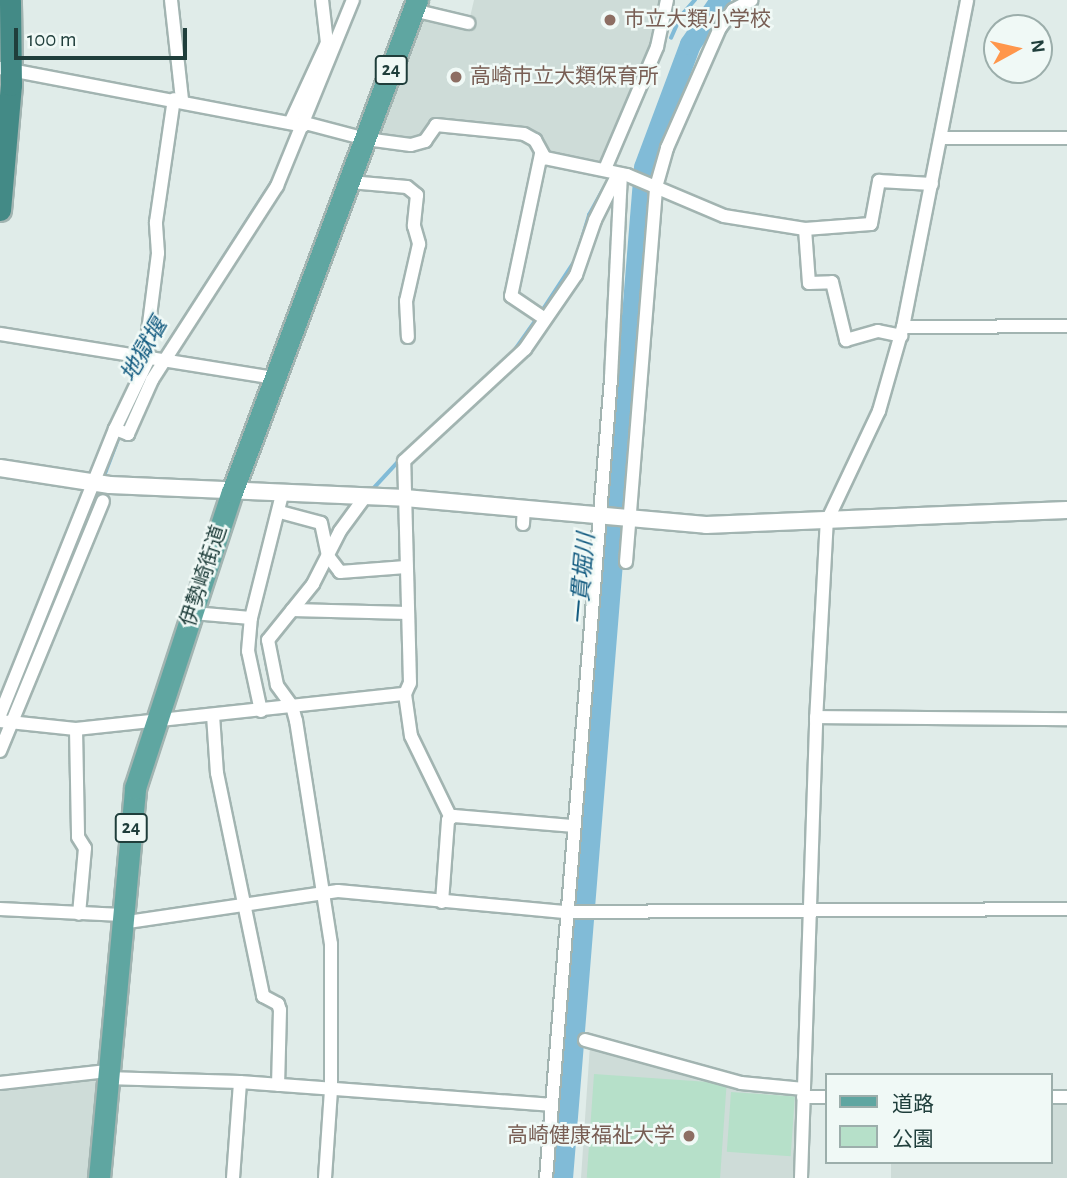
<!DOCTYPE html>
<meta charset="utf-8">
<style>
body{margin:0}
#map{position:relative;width:1067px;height:1178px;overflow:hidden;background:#e0ece9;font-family:"Alegreya Sans","Noto Sans JP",sans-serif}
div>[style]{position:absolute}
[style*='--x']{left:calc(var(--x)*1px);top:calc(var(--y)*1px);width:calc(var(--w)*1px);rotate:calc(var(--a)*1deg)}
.built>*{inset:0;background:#cedcd8}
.green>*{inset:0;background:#b6e0c9;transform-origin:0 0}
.stream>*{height:3.5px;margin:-1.75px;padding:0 1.75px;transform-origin:1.75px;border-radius:1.75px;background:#81bbd7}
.river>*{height:21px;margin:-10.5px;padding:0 10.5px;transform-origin:10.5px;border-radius:10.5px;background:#81bbd7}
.roads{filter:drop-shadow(2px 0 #a2b4b1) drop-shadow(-2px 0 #a2b4b1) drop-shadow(0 2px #a2b4b1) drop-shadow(0 -2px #a2b4b1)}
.minor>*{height:12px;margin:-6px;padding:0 6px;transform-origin:6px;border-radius:6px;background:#fff}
.tertiary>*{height:16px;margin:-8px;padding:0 8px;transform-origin:8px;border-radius:8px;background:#fff}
.primary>*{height:21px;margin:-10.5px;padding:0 10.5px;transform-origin:10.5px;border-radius:10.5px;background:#5fa6a1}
.trunk>*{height:21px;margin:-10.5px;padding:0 10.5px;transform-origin:10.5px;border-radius:10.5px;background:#438a86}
.dots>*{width:19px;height:19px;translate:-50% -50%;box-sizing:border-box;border:4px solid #f0f9f6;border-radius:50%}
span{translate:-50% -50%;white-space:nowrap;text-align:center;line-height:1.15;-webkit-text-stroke:5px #f0f9f6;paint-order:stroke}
.shield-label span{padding:2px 5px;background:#f0f9f6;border:2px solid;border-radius:5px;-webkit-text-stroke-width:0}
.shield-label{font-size:19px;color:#1f3e3b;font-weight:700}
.education-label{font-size:21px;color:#785e54}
.left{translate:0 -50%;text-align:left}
.right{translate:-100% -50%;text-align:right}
.street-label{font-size:21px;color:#1f3e3b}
.water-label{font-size:23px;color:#135b80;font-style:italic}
.legend{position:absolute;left:825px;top:1073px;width:228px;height:91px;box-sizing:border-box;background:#f0f9f6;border:2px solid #9caeab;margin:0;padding:9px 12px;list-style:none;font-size:21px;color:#1f3e3b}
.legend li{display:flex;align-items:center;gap:14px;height:35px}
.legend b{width:35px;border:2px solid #9caeab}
.north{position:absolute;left:983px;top:14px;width:70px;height:70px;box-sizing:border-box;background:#f0f9f6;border:2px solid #9caeab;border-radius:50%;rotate:82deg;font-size:19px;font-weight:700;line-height:28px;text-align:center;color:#1f3e3b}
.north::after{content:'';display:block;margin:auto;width:24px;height:32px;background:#ff964b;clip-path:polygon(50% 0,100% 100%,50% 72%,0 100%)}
.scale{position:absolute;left:14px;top:28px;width:173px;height:32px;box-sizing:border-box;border:4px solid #1f3e3b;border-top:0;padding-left:9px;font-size:21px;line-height:24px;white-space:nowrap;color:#1f3e3b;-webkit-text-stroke:5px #f0f9f6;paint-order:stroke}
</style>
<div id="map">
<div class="built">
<div style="clip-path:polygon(474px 0,662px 0,655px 39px,602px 165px,592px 166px,545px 151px,535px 132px,493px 125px,433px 120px,418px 141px,378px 137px,421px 19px,467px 30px)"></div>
<div style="clip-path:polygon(590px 1045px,796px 1093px,794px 1178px,581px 1178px)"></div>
<div style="clip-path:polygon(93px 1078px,97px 1085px,91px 1178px,0 1178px,0 1089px)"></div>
<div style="clip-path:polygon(1051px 1103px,1067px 1103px,1067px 1178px,891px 1178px,891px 1162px,1051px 1162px)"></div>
</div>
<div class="green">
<div style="left:594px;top:1074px;width:133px;height:104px;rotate:4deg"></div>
<div style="left:731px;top:1092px;width:64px;height:60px;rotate:4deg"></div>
</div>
<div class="stream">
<div style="--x:671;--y:38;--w:24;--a:-66"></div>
<div style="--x:681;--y:16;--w:21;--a:-49"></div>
<div style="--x:580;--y:245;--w:31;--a:-73"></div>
<div style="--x:589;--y:215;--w:43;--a:-61.1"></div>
<div style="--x:542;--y:311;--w:62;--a:-56.8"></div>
<div style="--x:164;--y:350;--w:202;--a:-57.3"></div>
<div style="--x:514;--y:351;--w:42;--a:-54.8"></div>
<div style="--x:124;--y:427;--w:51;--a:-65.9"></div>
<div style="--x:103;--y:479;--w:48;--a:-69.3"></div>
<div style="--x:372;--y:490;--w:72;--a:-47.2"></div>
<div style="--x:268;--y:672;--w:34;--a:-100"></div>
<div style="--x:262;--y:639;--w:19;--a:-54"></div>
<div style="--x:0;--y:734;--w:263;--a:-67.9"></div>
</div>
<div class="river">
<div style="--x:562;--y:1178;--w:1014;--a:-85.36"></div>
<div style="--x:644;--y:167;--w:131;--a:-69.5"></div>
<div style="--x:690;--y:44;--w:53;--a:-55.7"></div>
</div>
<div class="roads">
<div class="minor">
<div style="--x:171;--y:0;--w:101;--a:83.7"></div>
<div style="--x:413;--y:10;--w:57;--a:13.3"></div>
<div style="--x:0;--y:68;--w:309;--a:10.8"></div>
<div style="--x:290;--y:123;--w:88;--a:-65.2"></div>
<div style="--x:327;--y:43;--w:43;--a:-96.6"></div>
<div style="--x:305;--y:123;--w:63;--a:14.7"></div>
<div style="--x:366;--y:139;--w:45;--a:7.6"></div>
<div style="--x:411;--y:145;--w:15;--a:-16"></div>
<div style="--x:425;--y:141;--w:19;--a:-55"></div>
<div style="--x:436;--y:125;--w:88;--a:5.8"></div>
<div style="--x:524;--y:134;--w:13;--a:29"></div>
<div style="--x:535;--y:140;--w:21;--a:61"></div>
<div style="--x:545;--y:158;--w:84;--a:11.7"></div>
<div style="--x:627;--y:175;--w:105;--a:22.9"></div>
<div style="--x:724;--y:216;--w:82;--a:9.1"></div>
<div style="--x:805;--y:229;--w:66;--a:-4.3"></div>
<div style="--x:871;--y:224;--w:44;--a:-79.5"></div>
<div style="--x:879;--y:181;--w:53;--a:3.2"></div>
<div style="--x:942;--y:138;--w:125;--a:0"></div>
<div style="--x:541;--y:154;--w:145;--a:101.9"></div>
<div style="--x:511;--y:296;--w:40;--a:34"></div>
<div style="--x:605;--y:169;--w:133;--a:-66.9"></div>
<div style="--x:657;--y:47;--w:48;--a:-78"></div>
<div style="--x:350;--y:182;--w:57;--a:5"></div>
<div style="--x:407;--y:187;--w:13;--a:39"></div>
<div style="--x:417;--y:195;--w:31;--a:96"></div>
<div style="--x:414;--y:226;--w:19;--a:74"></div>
<div style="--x:419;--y:244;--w:58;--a:102.8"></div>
<div style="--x:406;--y:301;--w:36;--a:87"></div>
<div style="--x:805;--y:229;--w:54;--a:85.8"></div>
<div style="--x:809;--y:283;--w:23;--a:-2"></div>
<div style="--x:832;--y:282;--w:60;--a:76.4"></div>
<div style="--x:846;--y:340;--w:33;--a:-16"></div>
<div style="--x:878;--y:331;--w:24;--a:12"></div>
<div style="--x:903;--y:327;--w:164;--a:-0.3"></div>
<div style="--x:0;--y:334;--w:279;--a:9.1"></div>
<div style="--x:145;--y:355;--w:103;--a:-82.7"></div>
<div style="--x:158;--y:253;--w:31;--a:-94"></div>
<div style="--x:156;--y:222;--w:124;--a:-81.7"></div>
<div style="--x:115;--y:429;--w:14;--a:21"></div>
<div style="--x:128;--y:434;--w:59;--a:-66"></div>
<div style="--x:152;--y:380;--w:231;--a:-57.2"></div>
<div style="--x:277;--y:186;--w:201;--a:-67.8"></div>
<div style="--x:280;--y:512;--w:42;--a:15"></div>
<div style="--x:321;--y:523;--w:34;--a:78"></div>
<div style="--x:328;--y:556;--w:20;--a:53"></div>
<div style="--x:340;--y:572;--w:66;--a:-4.3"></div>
<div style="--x:523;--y:524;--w:17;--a:-87"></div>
<div style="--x:626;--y:562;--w:376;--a:-85.4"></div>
<div style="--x:656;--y:187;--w:41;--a:-74.2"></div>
<div style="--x:667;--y:148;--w:131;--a:-66.2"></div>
<div style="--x:720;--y:28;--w:22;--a:-54"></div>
<div style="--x:733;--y:10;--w:21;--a:-28"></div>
<div style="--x:292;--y:610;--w:116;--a:1.5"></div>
<div style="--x:193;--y:613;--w:58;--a:4.9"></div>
<div style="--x:405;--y:694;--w:42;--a:81.9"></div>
<div style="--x:411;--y:736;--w:91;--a:64"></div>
<div style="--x:261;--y:711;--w:61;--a:-102.2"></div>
<div style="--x:248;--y:651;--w:33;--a:-85"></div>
<div style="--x:251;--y:618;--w:127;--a:-75.9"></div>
<div style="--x:0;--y:715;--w:308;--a:-68.1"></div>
<div style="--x:115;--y:429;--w:81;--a:-64.4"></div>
<div style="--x:213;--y:715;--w:58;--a:86.1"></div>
<div style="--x:217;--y:773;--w:228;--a:78.3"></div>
<div style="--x:263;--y:996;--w:17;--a:28"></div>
<div style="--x:278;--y:1004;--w:6;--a:72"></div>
<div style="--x:280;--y:1010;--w:75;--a:91.5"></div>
<div style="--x:816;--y:717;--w:251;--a:0.5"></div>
<div style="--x:0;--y:721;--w:76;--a:6"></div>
<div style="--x:76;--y:729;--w:331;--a:-6.1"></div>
<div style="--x:405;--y:694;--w:12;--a:-66"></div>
<div style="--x:410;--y:683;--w:222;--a:-91.5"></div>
<div style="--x:404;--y:461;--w:165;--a:-42.8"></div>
<div style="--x:525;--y:349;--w:90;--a:-55.4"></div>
<div style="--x:576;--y:275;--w:58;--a:-70.9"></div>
<div style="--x:595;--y:220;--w:51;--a:-63.4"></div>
<div style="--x:76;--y:729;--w:108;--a:88.9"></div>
<div style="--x:78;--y:837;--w:13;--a:58"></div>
<div style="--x:85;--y:848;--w:66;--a:95.2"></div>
<div style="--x:0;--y:751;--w:270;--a:-67.6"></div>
<div style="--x:442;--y:902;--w:82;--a:-85.8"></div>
<div style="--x:448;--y:820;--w:7;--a:-34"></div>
<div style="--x:454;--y:816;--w:118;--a:4.8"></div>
<div style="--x:0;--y:909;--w:122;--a:2.8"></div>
<div style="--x:121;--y:923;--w:219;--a:-8.4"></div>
<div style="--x:338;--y:891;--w:227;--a:5.3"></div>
<div style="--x:564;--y:912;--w:503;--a:-0.34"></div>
<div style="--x:585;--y:1040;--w:162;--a:15.4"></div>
<div style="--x:741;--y:1083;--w:63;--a:5.4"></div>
<div style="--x:106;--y:1078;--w:134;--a:1.7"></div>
<div style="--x:240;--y:1082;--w:311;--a:4.2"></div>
<div style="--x:0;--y:1083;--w:108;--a:-6.4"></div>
<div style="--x:803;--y:1097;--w:24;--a:0"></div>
<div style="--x:1051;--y:1097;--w:16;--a:0"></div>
<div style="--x:233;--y:1178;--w:96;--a:-85.8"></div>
<div style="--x:325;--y:1178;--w:89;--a:-86.1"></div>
<div style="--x:331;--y:1089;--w:145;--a:-90"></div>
<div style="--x:331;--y:944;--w:226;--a:-98.9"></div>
<div style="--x:296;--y:721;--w:16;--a:-105"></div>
<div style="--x:292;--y:706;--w:26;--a:-126"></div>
<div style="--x:277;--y:685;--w:46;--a:-101.3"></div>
<div style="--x:268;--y:640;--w:72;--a:-51.2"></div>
<div style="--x:313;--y:584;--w:59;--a:-63"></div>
<div style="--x:340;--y:531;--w:42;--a:-53.7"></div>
<div style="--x:546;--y:1178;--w:803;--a:-85.35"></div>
<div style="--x:611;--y:378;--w:204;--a:-87.2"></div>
<div style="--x:801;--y:1178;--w:457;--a:-88.1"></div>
<div style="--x:816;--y:721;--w:200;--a:-86.9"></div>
<div style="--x:827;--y:521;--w:122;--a:-64.7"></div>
<div style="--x:879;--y:411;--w:87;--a:-74.1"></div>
<div style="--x:903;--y:327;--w:333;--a:-78.9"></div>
</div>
<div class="tertiary">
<div style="--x:0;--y:468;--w:111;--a:8.8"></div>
<div style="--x:110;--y:485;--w:295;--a:2.5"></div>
<div style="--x:405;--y:498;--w:302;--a:5.1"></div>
<div style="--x:706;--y:525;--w:361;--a:-2.4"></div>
</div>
<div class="primary">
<div style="--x:99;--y:1178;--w:392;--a:-84.7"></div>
<div style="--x:135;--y:788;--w:311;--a:-71.9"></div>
<div style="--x:232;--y:492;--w:526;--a:-69.39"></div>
</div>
<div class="trunk">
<div style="--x:0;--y:210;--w:125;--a:-85"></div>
<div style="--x:11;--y:85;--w:85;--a:-90.7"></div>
</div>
</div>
<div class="dots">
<div style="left:610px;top:20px;background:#8d6e63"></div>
<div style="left:456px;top:77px;background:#8d6e63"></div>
<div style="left:689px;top:1136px;background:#8d6e63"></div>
</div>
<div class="shield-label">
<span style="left:391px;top:70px">24</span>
<span style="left:131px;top:828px">24</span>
</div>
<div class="education-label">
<span class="left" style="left:624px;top:20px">市立大類小学校</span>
<span class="left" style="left:470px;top:77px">高崎市立大類保育所</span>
<span class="right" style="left:675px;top:1136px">高崎健康福祉大学</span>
</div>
<div class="street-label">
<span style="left:204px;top:576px;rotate:-72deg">伊勢崎街道</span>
</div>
<div class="water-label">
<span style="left:145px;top:351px;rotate:-60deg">地獄堰</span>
<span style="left:584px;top:579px;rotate:-85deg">一貫堀川</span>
</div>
<ul class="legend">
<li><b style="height:9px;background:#5fa6a1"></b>道路</li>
<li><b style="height:19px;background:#b6e0c9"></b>公園</li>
</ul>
<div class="north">N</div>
<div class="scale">100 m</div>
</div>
